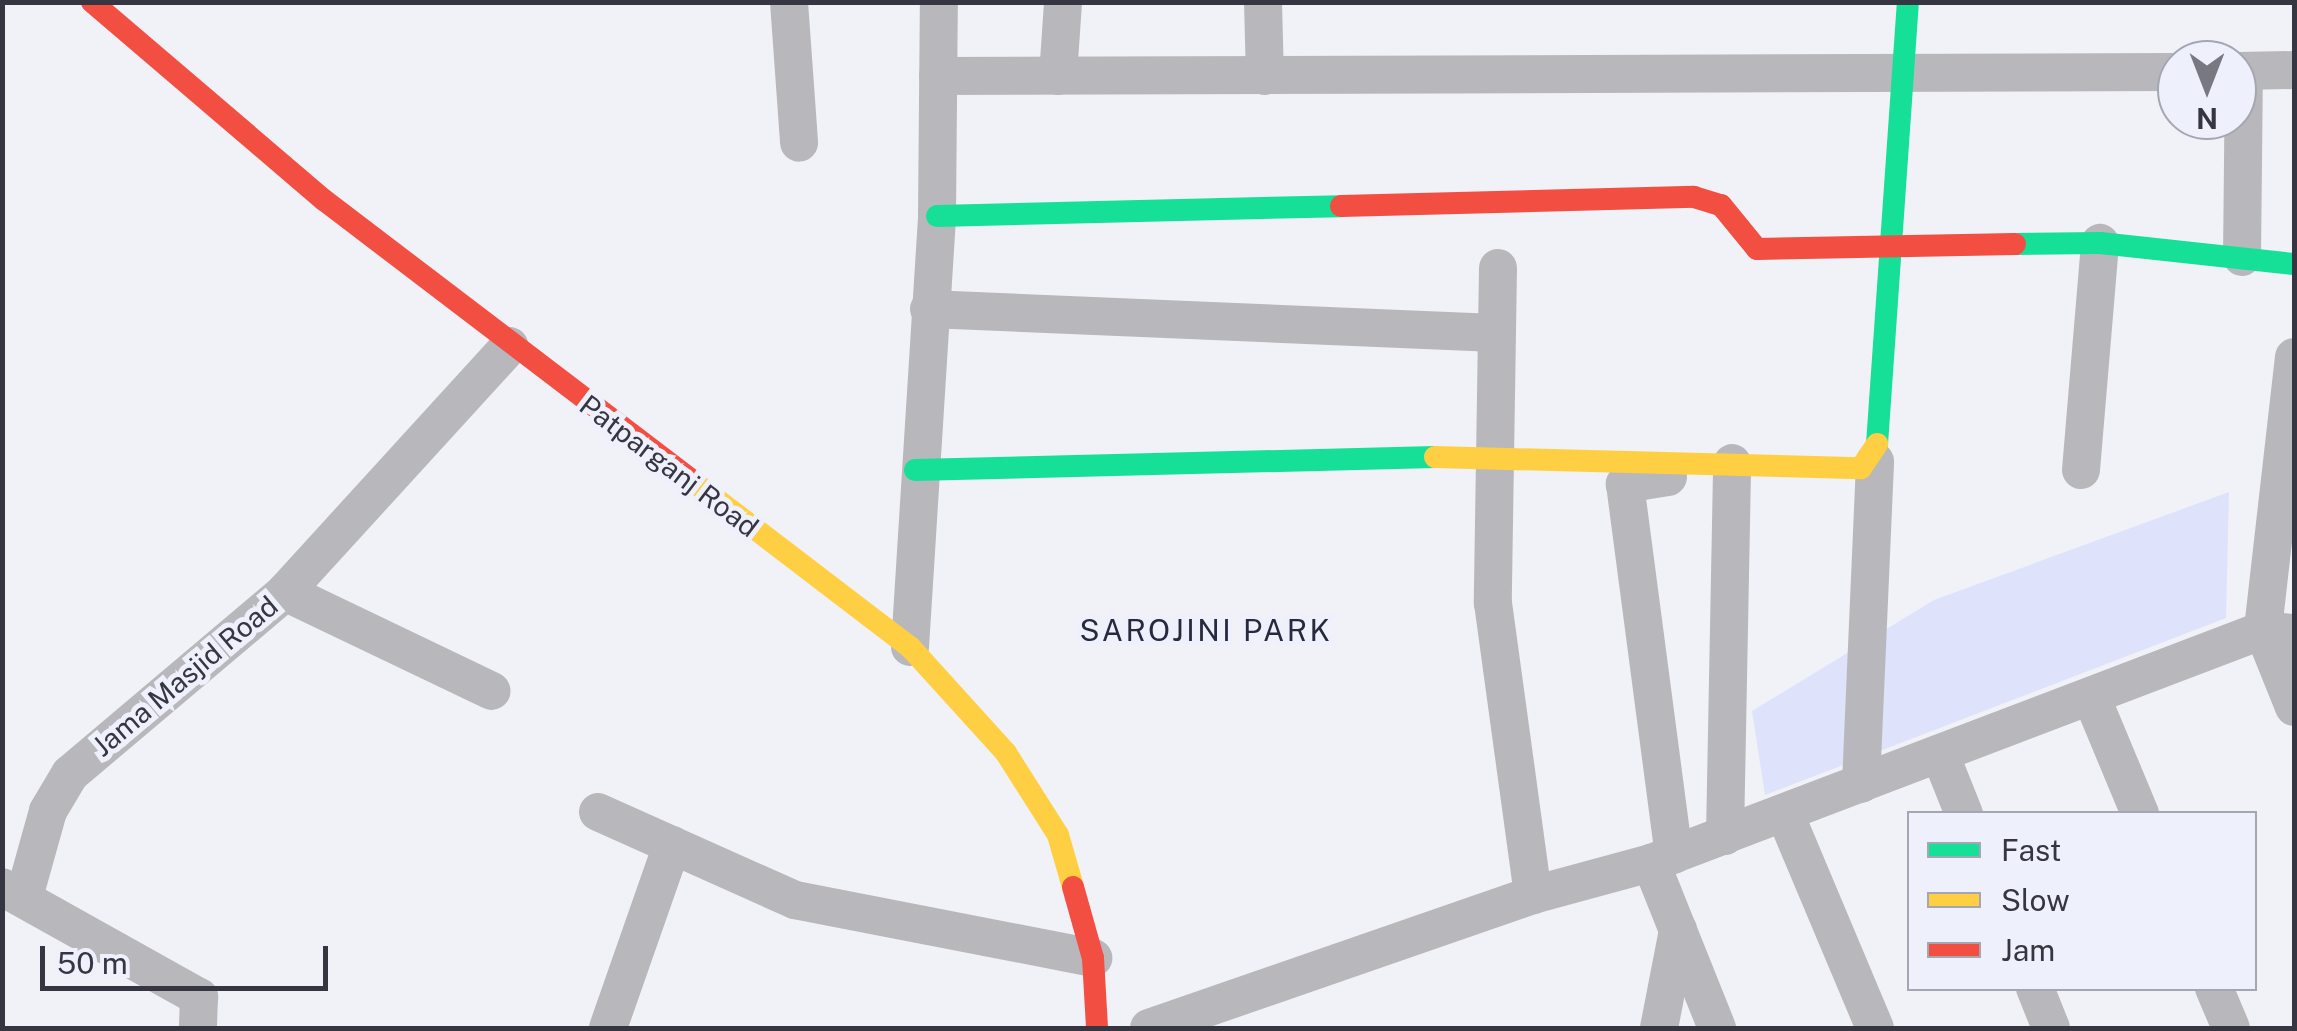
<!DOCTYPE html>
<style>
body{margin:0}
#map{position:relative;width:2297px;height:1031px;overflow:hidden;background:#f1f2f8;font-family:"Public Sans",sans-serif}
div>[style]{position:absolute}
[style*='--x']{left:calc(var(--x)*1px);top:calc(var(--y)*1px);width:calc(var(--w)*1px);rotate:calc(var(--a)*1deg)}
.green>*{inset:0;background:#dee2fa}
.street>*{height:38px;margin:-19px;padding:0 19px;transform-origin:19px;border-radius:19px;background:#b8b8bc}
.fast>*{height:22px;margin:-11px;padding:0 11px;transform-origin:11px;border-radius:11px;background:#16e098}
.slow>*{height:22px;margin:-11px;padding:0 11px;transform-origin:11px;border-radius:11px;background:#ffcf43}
.jam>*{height:22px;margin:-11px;padding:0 11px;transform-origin:11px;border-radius:11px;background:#f24e42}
span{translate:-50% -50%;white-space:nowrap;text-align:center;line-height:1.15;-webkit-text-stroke:10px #eef0fb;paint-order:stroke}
.street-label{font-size:28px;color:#353641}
.neighbourhood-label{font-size:30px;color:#27293e;letter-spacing:2.5px}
.frame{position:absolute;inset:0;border:5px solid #353641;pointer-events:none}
.legend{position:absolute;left:1907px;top:811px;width:350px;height:180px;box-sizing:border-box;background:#eef0fb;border:2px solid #a4a6b1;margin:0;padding:12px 18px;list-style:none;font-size:30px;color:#353641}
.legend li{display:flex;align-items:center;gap:20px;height:50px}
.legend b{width:50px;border:2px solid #a4a6b1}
.north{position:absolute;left:2157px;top:40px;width:100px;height:100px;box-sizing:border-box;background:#eef0fb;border:2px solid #a4a6b1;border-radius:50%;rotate:180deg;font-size:28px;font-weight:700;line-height:40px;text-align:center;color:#353641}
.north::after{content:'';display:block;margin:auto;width:35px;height:45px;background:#777881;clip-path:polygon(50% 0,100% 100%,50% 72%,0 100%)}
.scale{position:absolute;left:40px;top:946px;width:288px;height:45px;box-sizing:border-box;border:5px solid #353641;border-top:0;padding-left:12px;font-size:30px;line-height:35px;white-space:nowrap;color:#353641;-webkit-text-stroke:8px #eef0fb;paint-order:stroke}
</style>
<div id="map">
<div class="green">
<div style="clip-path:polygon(2229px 492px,2226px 618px,1765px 795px,1752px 711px,1934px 600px)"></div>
</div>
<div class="street">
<div style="--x:789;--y:2;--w:141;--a:85.9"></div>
<div style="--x:1263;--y:2;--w:74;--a:88.5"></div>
<div style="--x:2237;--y:71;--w:57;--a:-1"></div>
<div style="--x:938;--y:76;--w:1239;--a:-0.18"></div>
<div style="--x:1058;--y:76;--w:74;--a:-86.1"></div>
<div style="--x:2242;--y:257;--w:186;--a:-89.4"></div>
<div style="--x:1498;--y:268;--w:335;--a:90.9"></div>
<div style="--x:1493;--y:603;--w:295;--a:82.2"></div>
<div style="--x:929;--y:309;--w:567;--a:2.43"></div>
<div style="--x:2294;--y:357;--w:275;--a:96.5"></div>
<div style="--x:2263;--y:630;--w:83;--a:68.1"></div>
<div style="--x:2081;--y:470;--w:228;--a:-85.2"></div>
<div style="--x:1668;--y:477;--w:44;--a:170.8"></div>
<div style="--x:1625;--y:484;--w:374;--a:82.5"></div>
<div style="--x:285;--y:592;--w:229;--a:25.6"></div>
<div style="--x:910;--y:647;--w:432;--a:-86.4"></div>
<div style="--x:937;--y:216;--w:214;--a:-89.5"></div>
<div style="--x:2091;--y:696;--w:128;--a:67.4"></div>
<div style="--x:1940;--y:754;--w:65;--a:68.2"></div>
<div style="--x:1861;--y:784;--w:323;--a:-87.5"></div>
<div style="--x:598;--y:812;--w:216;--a:24.1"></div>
<div style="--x:795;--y:900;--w:304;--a:11"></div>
<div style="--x:1785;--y:814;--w:232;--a:67.2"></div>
<div style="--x:1725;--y:836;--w:373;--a:-88.9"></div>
<div style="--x:1651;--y:863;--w:178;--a:68.2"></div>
<div style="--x:2;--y:887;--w:226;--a:29.2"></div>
<div style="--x:199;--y:997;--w:31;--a:92"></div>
<div style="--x:24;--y:897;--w:89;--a:-74.4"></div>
<div style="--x:48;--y:811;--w:43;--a:-59.3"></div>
<div style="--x:70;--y:774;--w:282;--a:-40.2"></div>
<div style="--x:285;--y:592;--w:333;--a:-47.6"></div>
<div style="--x:2035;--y:988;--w:43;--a:68.2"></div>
<div style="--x:2214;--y:988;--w:43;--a:67"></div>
<div style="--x:608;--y:1028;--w:194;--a:-70.7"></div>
<div style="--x:1149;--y:1028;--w:406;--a:-19.1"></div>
<div style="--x:1533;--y:895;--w:122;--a:-15.2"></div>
<div style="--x:1651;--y:863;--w:655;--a:-20.84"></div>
<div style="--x:2263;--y:630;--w:31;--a:6"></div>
<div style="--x:1659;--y:1028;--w:100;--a:-79"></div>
</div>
<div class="fast">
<div style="--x:937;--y:216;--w:404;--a:-1.4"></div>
<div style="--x:2015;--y:244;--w:85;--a:-0.7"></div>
<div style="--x:2100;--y:243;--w:195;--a:6.2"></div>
<div style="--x:1877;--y:444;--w:443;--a:-86"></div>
<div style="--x:915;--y:470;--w:520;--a:-1.43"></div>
</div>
<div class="slow">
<div style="--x:1435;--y:457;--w:426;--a:1.5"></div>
<div style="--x:1861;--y:468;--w:29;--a:-56"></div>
<div style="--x:690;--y:479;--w:277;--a:37.4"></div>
<div style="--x:910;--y:647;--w:143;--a:47.8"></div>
<div style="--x:1006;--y:753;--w:97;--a:57.6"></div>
<div style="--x:1058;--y:835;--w:54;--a:73.9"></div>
</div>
<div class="jam">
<div style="--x:92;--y:2;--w:305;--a:40.5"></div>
<div style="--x:324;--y:200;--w:460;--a:37.3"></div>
<div style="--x:1341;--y:206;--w:353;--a:-1.5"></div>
<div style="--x:1694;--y:197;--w:28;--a:17"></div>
<div style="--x:1721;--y:205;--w:57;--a:50.7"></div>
<div style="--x:1757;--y:249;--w:258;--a:-1.1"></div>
<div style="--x:1073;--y:887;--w:74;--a:74.3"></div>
<div style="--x:1093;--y:958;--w:70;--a:86.7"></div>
</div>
<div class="street-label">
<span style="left:669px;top:466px;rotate:37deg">Patparganj Road</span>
<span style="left:185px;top:676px;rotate:-40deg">Jama Masjid Road</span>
</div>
<div class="neighbourhood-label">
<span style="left:1206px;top:630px">SAROJINI PARK</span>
</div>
<div class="frame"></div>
<ul class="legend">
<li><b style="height:12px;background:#16e098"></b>Fast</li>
<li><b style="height:12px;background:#ffcf43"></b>Slow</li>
<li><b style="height:12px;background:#f24e42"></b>Jam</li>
</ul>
<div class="north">N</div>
<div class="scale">50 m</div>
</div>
